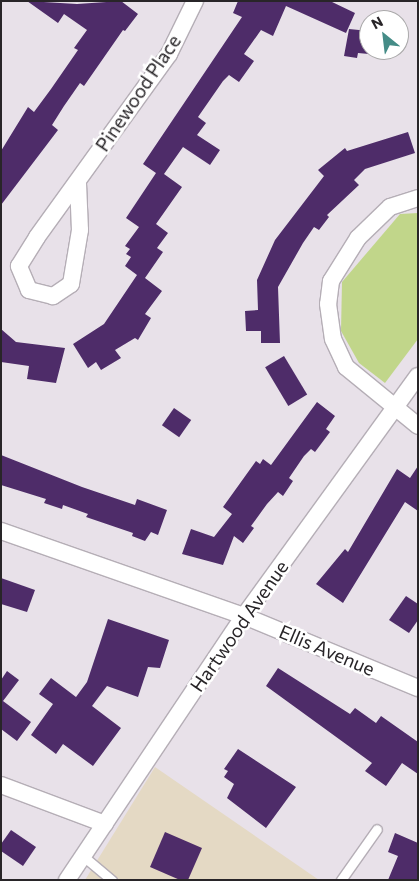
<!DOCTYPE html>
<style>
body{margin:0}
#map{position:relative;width:419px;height:881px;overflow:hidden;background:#e8e1e9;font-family:Commissioner,sans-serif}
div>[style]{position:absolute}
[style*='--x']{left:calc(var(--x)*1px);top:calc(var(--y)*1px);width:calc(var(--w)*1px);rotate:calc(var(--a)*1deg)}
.commercial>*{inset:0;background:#e4d9c4}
.green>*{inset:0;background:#c1d68a}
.building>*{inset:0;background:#4e2c69;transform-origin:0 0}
.roads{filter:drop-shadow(1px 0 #b5aeb6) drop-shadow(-1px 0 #b5aeb6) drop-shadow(0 1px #b5aeb6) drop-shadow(0 -1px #b5aeb6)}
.service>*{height:9px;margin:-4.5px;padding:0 4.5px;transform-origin:4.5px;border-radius:4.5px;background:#fff}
.minor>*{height:16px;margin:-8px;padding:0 8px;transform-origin:8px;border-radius:8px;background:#fff}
span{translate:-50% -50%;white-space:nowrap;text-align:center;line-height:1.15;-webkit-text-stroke:5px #fff;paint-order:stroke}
.street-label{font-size:19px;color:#282528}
.frame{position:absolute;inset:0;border:2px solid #282528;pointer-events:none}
.north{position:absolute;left:359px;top:10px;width:50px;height:50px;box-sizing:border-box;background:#fff;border:1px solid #a9a8a9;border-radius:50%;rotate:331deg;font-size:14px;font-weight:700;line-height:20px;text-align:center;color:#282528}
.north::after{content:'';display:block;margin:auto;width:18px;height:22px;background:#458c87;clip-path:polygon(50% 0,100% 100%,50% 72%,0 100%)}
</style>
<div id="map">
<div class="commercial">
<div style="clip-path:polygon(155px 767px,319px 880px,85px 880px)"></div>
</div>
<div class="green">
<div style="clip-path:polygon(418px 213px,418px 339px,385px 383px,359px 363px,341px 331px,342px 282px,400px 214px)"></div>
</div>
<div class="building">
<div style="clip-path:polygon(27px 1px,77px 4px,121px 1px,138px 14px,125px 31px,123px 30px,84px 86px,80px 83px,64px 106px,52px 125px,58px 130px,1px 205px,1px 151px,28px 107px,34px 112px,51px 89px,78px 50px,74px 48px,87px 30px,64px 14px,58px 23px)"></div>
<div style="clip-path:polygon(238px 1px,330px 1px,355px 13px,346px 33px,286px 6px,273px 36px,261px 30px,244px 54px,254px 61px,239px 82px,229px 75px,223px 81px,198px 117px,206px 123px,197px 135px,220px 150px,210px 165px,183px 147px,164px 174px,182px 187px,156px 224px,168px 233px,157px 248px,163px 252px,145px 278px,162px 291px,145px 314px,151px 318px,138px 340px,135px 338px,115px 350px,121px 358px,101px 370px,96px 362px,88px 368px,73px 344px,104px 324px,137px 275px,125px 266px,131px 257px,126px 254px,130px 249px,125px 246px,139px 227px,126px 218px,156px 173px,143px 164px,242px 17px,233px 13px)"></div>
<div style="clip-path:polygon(349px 29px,369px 31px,369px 54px,358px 53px,357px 58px,344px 56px)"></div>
<div style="clip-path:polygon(408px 132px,415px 153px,365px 169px,354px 180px,359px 185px,327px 215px,329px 217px,319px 230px,314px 227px,303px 243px,278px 287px,280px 343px,261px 343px,261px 331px,246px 331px,245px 311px,258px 310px,257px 280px,275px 240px,324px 176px,318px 170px,345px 148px,347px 151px)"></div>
<div style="clip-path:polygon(1px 329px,16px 342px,65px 348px,56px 383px,27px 379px,29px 366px,1px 362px)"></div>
<div style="left:284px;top:356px;width:45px;height:22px;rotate:59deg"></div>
<div style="clip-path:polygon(317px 402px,335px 416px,326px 429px,330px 432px,315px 452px,311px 449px,304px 456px,289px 478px,293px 481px,283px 496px,278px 492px,267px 504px,251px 526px,254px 528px,243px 543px,234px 536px,223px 565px,182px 554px,191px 529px,214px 537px,232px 514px,223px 507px,256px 461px,260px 464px,263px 459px,271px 465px)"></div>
<div style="left:174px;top:408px;width:21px;height:21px;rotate:35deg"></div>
<div style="clip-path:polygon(1px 455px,82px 487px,135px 505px,137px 499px,167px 510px,158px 535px,151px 532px,145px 541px,132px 536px,133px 533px,86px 517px,88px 514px,63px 505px,62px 509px,44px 503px,46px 499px,1px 485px)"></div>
<div style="clip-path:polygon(418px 466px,418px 511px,405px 502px,343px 603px,316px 584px,345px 549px,348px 552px,397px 469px,410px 478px)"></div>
<div style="clip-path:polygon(1px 578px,35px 590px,27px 612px,1px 604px)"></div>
<div style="clip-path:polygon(406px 596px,418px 604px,418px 620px,409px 633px,389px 620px)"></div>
<div style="clip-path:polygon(108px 619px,169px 640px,160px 668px,148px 667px,138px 697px,107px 686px,92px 706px,121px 728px,93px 766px,63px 744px,56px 754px,31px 735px,53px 704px,39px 694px,51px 678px,76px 697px,87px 682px)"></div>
<div style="clip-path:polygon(278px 668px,350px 714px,355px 708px,376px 723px,381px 716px,418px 742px,418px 774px,402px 763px,386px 786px,365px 771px,372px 763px,266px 686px)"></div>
<div style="clip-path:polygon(7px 671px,19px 680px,3px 701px,31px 722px,17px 741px,1px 729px,1px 680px)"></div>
<div style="clip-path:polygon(238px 749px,296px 787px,266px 828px,227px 798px,234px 784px,224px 777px,228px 771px,224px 769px)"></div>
<div style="clip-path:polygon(11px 830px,36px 847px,23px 866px,1px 851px,1px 844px)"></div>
<div style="clip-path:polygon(165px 832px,202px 848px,188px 880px,180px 880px,150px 867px)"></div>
<div style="clip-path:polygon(395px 833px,418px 843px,418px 880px,388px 880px,398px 856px,388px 852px)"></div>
</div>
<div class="roads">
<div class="service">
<div style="--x:83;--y:856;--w:38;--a:40"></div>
<div style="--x:341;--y:880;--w:62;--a:-54.8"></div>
</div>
<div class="minor">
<div style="--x:78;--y:183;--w:47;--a:87.6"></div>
<div style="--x:80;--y:230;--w:55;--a:99.5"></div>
<div style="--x:71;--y:284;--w:22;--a:146"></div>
<div style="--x:53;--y:296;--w:25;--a:-166"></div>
<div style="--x:29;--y:290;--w:26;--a:-113"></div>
<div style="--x:19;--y:266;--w:34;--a:-58"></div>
<div style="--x:37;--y:237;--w:226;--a:-54.2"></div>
<div style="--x:169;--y:54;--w:59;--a:-63.9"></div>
<div style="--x:418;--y:198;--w:29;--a:162"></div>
<div style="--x:390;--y:207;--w:45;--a:135.9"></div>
<div style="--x:358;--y:238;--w:51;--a:122.1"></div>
<div style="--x:331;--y:281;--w:23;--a:97"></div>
<div style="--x:328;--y:304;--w:35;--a:82"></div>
<div style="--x:333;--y:339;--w:31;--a:65"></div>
<div style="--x:346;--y:367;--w:93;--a:39.3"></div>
<div style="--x:1;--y:531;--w:257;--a:19.3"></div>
<div style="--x:244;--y:616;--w:188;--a:22.5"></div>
<div style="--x:1;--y:785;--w:111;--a:20.6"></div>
<div style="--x:67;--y:880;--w:318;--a:-56.2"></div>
<div style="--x:244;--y:616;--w:296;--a:-54.1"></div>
</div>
</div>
<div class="street-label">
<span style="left:138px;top:93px;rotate:-56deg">Pinewood Place</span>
<span style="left:239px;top:626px;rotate:-55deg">Hartwood Avenue</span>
<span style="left:327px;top:650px;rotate:23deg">Ellis Avenue</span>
</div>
<div class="frame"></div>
<div class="north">N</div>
</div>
